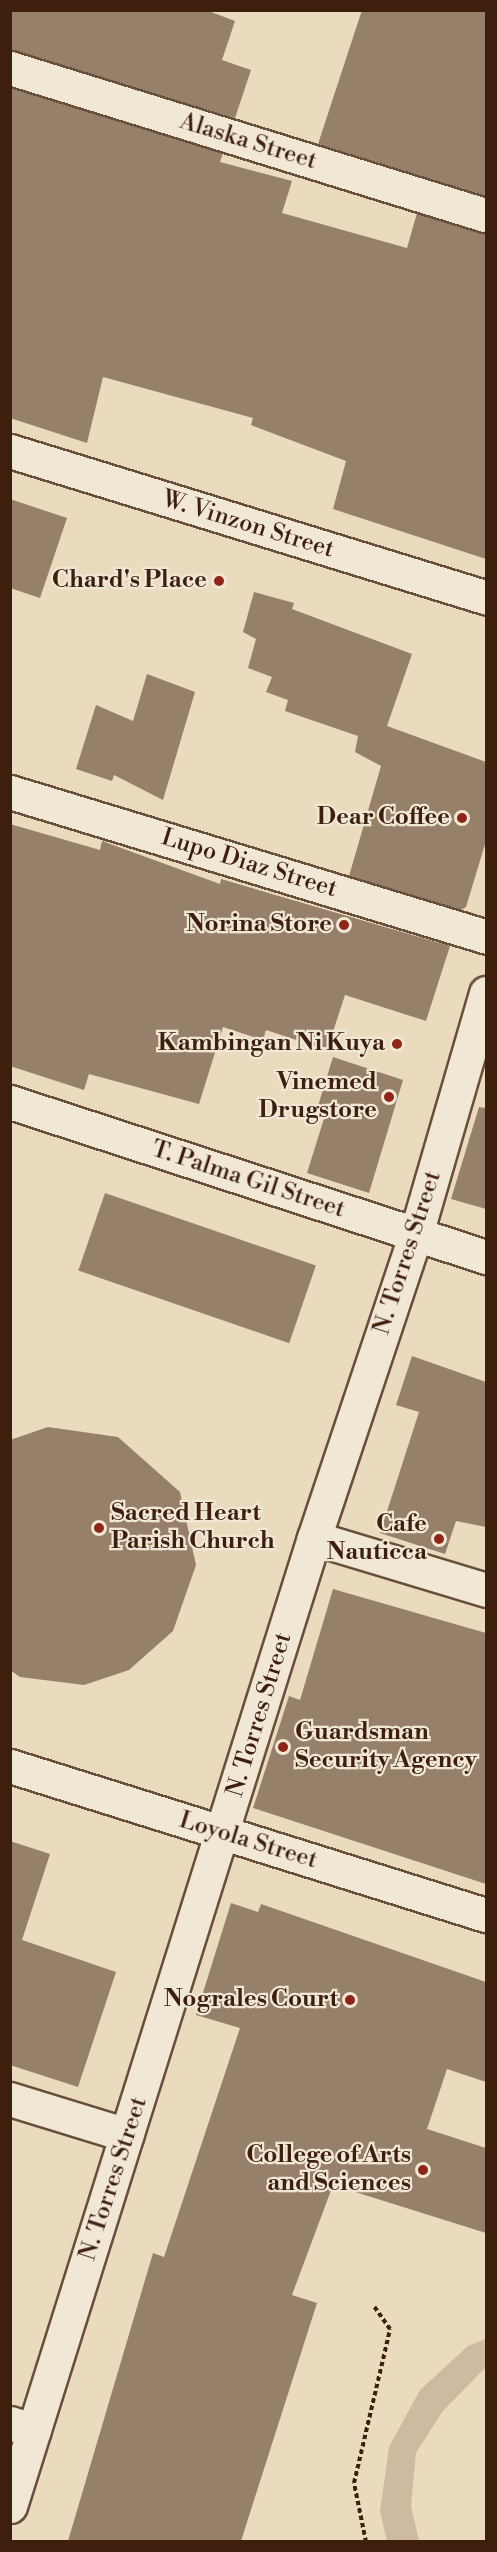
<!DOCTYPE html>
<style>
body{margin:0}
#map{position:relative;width:497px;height:2552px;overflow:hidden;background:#eadabe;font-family:"Libre Bodoni",serif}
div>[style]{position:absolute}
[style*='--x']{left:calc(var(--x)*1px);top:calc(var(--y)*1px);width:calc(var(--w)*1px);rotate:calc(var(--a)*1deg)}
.green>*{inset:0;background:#cdbaa0}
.building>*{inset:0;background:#97806a;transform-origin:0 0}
.path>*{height:4px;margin-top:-2px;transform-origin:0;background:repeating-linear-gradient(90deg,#3e1f0e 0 4.5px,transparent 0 7.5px)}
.roads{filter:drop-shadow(2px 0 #694e3a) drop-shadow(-2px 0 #694e3a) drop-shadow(0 2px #694e3a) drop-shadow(0 -2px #694e3a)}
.minor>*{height:33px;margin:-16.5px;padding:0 16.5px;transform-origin:16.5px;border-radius:16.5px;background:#f1e7d5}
.tertiary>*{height:33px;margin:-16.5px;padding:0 16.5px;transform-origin:16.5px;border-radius:16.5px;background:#f1e7d5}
.secondary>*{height:33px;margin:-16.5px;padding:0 16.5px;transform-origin:16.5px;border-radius:16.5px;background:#f1e7d5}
.dots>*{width:16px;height:16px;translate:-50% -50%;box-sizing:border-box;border:3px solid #f1e7d5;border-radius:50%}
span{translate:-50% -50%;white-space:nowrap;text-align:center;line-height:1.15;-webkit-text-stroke:4.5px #f1e7d5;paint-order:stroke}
.street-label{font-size:24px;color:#3e1f0e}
.poi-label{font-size:24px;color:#3e1f0e;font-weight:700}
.right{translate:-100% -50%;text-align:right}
.left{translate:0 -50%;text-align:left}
.frame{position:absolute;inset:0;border:12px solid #3e1f0e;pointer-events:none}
</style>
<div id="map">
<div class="green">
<div style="clip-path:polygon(486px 2339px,486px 2367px,442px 2412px,416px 2453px,411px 2506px,419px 2541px,387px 2541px,380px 2511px,389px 2447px,420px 2390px,468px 2346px)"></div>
</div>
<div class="building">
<div style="clip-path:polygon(10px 10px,206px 10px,235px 21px,222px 60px,251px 70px,235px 118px,10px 50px)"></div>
<div style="clip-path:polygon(362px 10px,486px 10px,486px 196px,318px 144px)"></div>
<div style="clip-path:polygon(10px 88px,223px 153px,220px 162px,292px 181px,282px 213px,407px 248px,417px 213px,486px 233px,486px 559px,333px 509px,346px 461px,251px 425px,253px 418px,103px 377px,87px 443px,10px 418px)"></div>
<div style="clip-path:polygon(10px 499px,67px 518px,40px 598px,10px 588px)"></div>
<div style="clip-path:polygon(254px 592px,294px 603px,292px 609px,412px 654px,387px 726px,486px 762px,486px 841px,466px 907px,461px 910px,349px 876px,381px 766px,355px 752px,358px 736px,285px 711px,288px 700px,266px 692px,272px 677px,248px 668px,256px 639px,243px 632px)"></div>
<div style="clip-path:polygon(147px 674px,195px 692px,163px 800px,114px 775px,112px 781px,76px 769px,96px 705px,133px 721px)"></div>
<div style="clip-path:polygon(10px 824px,100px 850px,102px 841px,220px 884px,221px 879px,450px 946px,426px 1021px,345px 995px,327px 1050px,266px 1030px,263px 1040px,223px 1027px,199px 1104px,89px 1074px,84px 1090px,10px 1066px)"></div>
<div style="clip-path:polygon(333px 1057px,403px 1080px,369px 1193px,307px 1173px,327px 1109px,318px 1106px)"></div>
<div style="clip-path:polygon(479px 1107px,486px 1108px,486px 1209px,451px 1199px)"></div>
<div style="left:105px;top:1193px;width:223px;height:82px;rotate:19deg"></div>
<div style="clip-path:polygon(412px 1356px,486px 1382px,486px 1527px,456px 1521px,445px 1554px,380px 1533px,419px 1412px,396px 1405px)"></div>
<div style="clip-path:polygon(48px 1427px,118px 1437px,180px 1492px,196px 1565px,173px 1631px,129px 1670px,84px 1685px,20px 1677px,10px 1670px,10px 1440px)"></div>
<div style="clip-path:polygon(333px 1589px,486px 1633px,486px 1884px,253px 1808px,289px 1696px,300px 1700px)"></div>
<div style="clip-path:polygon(10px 1841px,50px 1854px,22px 1940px,116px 1972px,78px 2087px,10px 2065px)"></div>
<div style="clip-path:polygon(231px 1903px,258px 1912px,261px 1904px,486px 1982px,486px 2082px,447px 2069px,427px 2129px,486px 2148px,486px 2233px,333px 2185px,292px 2295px,317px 2303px,241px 2541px,68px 2541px,153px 2253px,164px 2257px,240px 2028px,196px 2015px)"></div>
</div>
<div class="path">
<div style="--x:366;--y:2542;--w:60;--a:-101.5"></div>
<div style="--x:354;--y:2483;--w:158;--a:-76.8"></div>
<div style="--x:390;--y:2329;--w:28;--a:-125"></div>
</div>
<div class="roads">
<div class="minor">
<div style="--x:10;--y:68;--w:498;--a:17.2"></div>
<div style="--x:10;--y:451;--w:498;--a:17.1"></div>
<div style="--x:10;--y:792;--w:498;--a:16.9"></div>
<div style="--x:10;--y:1102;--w:501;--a:18.04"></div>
<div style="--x:314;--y:1538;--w:180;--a:16.8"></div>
<div style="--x:10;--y:2099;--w:122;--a:17.1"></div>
<div style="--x:10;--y:2423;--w:25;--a:18"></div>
</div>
<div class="tertiary">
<div style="--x:10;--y:2506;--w:1015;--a:-72.57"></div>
<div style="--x:314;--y:1538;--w:321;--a:-71.5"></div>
<div style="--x:416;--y:1234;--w:251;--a:-73.8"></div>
</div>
<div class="secondary">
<div style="--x:10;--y:1766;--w:499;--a:17.4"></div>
</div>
</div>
<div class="dots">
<div style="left:219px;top:581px;background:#8f2418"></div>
<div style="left:462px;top:818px;background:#8f2418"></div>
<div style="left:344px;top:925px;background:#8f2418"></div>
<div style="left:397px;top:1044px;background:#8f2418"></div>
<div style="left:389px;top:1097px;background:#8f2418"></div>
<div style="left:99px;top:1528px;background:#8f2418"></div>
<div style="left:439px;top:1539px;background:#8f2418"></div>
<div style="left:283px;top:1747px;background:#8f2418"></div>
<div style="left:350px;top:2000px;background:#8f2418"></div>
<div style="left:423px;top:2170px;background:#8f2418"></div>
</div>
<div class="street-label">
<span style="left:248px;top:142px;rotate:17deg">Alaska Street</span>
<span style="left:248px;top:525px;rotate:17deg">W. Vinzon Street</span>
<span style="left:249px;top:864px;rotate:17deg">Lupo Diaz Street</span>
<span style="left:248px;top:1180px;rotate:18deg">T. Palma Gil Street</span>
<span style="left:408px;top:1253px;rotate:-72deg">N. Torres Street</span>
<span style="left:260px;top:1715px;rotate:-73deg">N. Torres Street</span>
<span style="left:248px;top:1841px;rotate:17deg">Loyola Street</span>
<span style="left:114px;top:2179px;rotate:-72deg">N. Torres Street</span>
</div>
<div class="poi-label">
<span class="right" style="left:207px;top:581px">Chard's Place</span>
<span class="right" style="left:450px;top:818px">Dear Coffee</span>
<span class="right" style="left:332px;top:925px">Norina Store</span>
<span class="right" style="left:385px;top:1044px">Kambingan Ni Kuya</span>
<span class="right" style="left:377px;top:1097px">Vinemed<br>Drugstore</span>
<span class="left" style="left:111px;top:1528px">Sacred Heart<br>Parish Church</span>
<span class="right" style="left:427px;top:1539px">Cafe<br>Nauticca</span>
<span class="left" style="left:295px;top:1747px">Guardsman<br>Security Agency</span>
<span class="right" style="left:338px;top:2000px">Nograles Court</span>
<span class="right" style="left:411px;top:2170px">College of Arts<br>and Sciences</span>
</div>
<div class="frame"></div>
</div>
